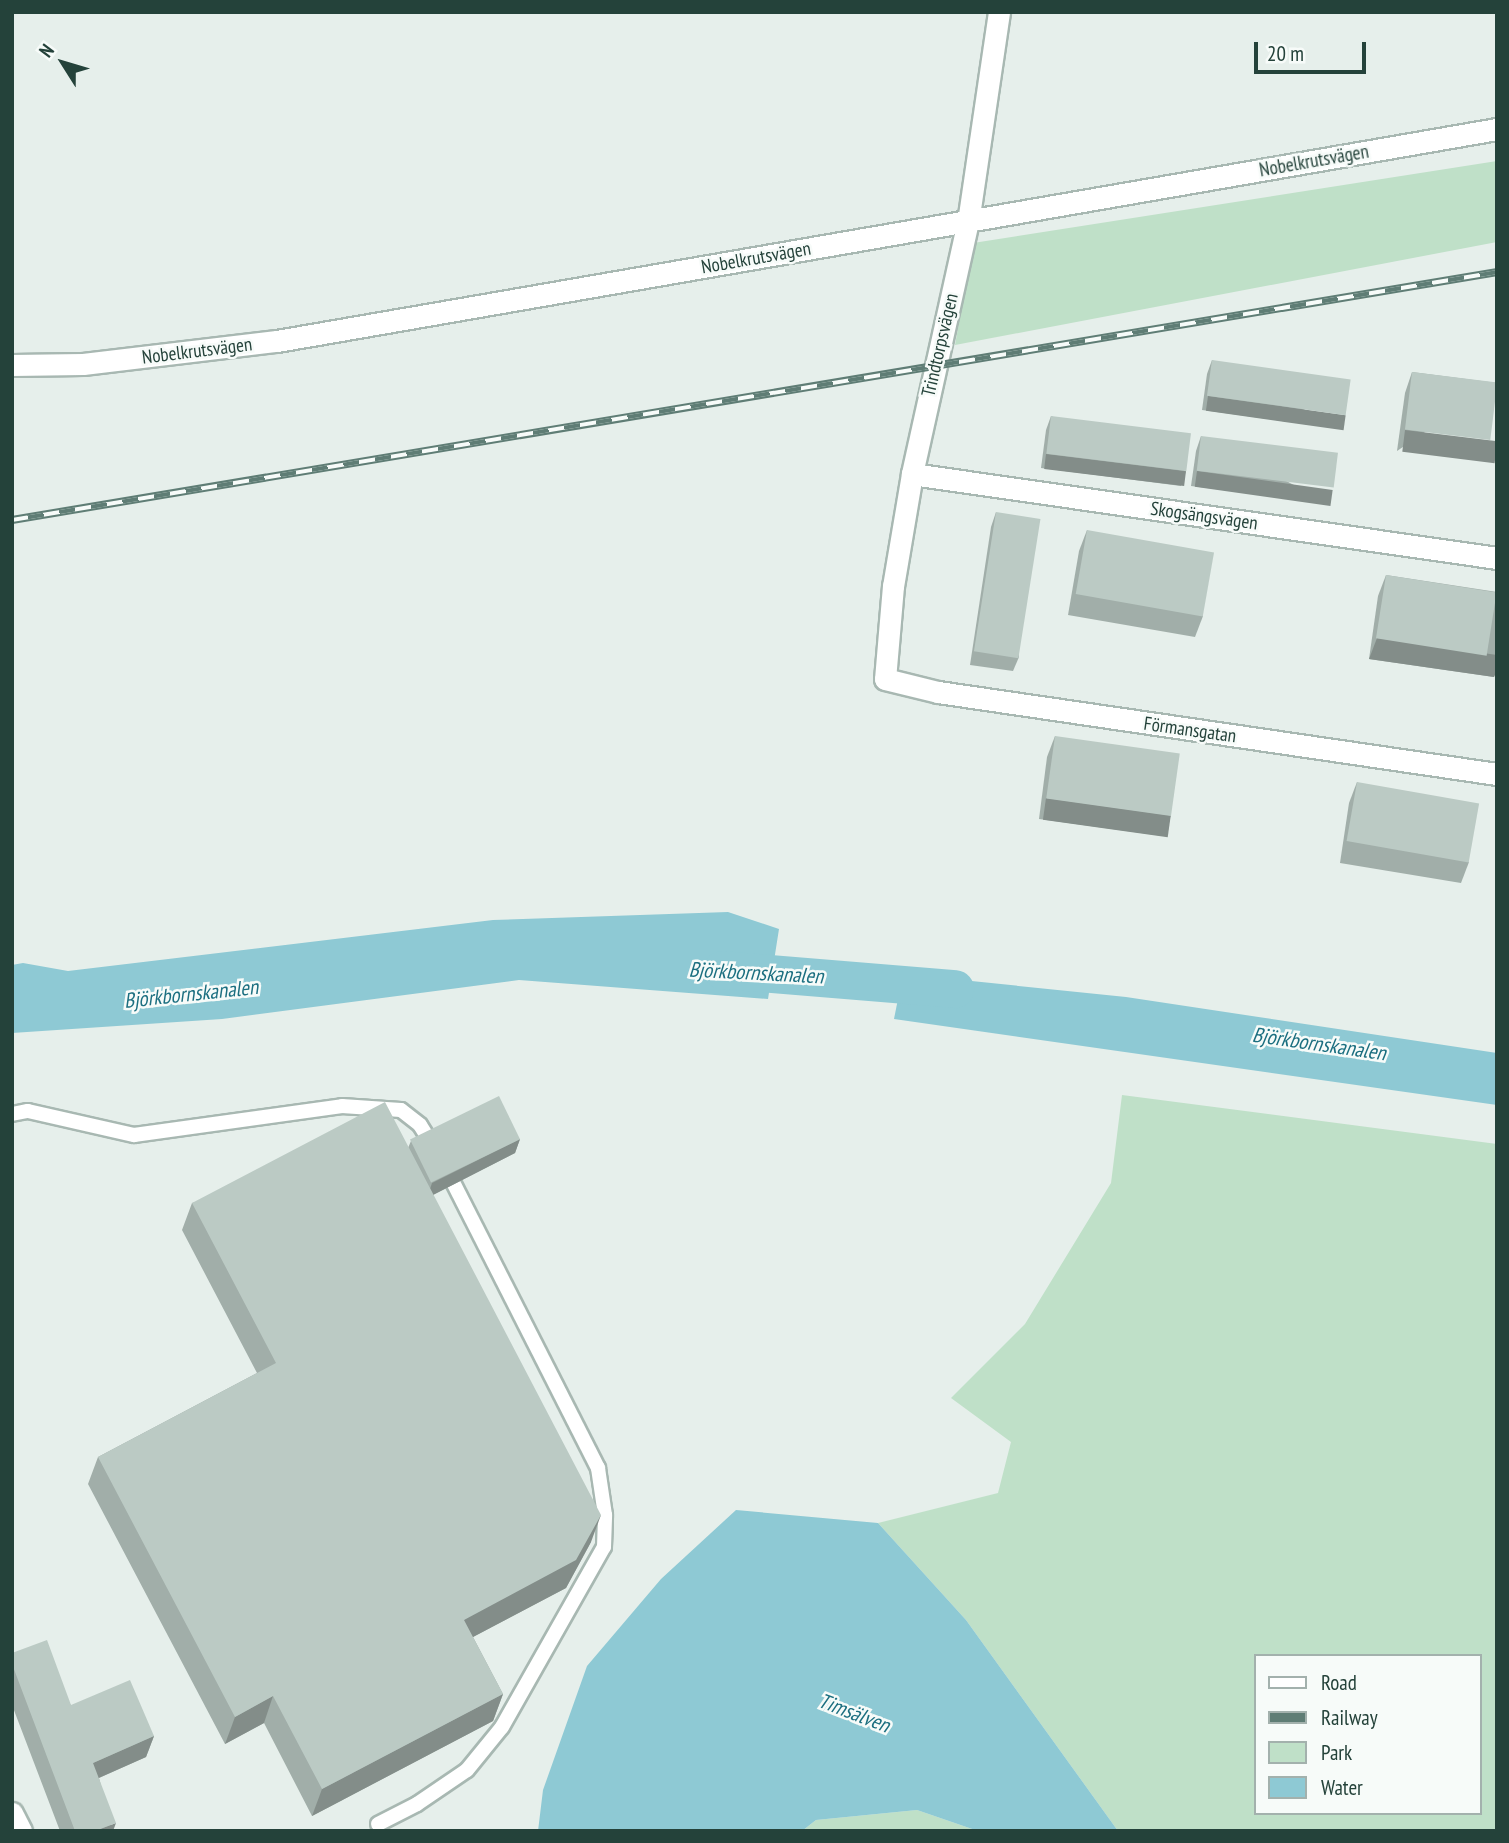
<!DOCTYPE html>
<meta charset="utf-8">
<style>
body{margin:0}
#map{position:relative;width:1509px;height:1843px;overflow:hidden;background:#e6efeb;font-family:"PT Sans Narrow",sans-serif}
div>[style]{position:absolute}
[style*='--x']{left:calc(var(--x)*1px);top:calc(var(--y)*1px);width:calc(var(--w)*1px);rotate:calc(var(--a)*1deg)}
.green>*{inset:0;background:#bfe0c8}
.water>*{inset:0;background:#8ec9d4}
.canal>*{height:38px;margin:-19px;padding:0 19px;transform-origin:19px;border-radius:19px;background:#8ec9d4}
.roads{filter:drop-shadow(2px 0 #a8b8b2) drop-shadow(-2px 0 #a8b8b2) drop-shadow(0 2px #a8b8b2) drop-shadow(0 -2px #a8b8b2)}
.service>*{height:14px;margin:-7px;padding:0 7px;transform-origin:7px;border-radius:7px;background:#fff}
.minor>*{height:21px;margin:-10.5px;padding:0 10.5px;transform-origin:10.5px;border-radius:10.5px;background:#fff}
.rail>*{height:8px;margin-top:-4px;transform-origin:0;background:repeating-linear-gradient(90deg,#f7fbf9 0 16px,#5f7d75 0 32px);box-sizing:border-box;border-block:2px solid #5f7d75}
.wall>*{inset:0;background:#a1aea9}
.shaded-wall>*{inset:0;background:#838d89;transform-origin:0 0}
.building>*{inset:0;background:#bbcac4;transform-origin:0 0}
span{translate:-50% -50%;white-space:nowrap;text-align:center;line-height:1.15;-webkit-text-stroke:5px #f7fbf9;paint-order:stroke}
.street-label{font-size:19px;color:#24423a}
.water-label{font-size:21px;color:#1c6f80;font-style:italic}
.frame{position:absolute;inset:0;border:14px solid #24423a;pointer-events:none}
.legend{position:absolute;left:1254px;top:1654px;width:228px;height:161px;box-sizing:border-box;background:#f7fbf9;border:2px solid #a3b1ad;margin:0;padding:9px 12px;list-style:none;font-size:21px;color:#24423a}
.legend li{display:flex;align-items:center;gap:14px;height:35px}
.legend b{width:35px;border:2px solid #a3b1ad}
.north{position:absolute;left:28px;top:28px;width:70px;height:70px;-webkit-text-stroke:5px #f7fbf9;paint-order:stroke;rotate:307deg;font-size:19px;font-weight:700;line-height:28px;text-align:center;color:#24423a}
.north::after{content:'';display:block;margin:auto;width:24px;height:32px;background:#24423a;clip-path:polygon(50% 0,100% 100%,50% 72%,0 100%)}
.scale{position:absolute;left:1254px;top:42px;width:112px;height:32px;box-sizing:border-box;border:4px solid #24423a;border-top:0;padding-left:9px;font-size:21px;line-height:24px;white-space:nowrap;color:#24423a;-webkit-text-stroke:5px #f7fbf9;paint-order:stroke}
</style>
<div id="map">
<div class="green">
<div style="clip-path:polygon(1497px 161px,1497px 242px,955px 345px,973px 243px)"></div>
<div style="clip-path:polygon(evenodd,1122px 1095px,1497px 1144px,1497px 1831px,1118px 1831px,966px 1620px,878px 1523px,998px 1493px,1011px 1442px,951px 1398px,1025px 1324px,1111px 1183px,1122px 1095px,1255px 1656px,1479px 1656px,1479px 1813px,1255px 1813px,1255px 1656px)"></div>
<div style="clip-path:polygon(917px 1810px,978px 1831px,802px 1831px,816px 1820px)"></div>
</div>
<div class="water">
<div style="clip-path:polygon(728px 912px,779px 929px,768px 999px,519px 980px,222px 1019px,12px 1033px,12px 965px,23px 963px,68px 971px,493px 920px)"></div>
<div style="clip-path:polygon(903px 974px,1126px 997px,1497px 1053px,1497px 1105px,894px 1019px)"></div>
<div style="clip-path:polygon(736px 1510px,878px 1523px,966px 1620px,1118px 1831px,978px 1831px,917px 1810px,816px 1820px,802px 1831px,538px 1831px,543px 1790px,587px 1666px,661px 1579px)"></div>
</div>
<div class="canal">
<div style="--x:722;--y:970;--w:234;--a:4.7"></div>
</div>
<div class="roads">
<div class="service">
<div style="--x:12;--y:1114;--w:16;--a:-11"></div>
<div style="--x:28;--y:1111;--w:109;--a:12.8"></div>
<div style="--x:134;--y:1135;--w:210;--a:-7.9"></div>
<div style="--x:342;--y:1106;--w:59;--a:3.9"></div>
<div style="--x:401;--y:1110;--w:24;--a:38"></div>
<div style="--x:420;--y:1125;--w:28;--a:58"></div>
<div style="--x:378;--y:1824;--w:44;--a:-27.1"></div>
<div style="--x:417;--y:1804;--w:60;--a:-34.2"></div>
<div style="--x:467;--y:1770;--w:55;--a:-50.9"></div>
<div style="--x:502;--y:1727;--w:207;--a:-60.5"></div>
<div style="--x:604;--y:1547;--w:32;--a:-88"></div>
<div style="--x:605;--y:1515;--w:48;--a:-98.5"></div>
<div style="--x:598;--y:1468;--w:338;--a:-116.9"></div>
</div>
<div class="minor">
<div style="--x:999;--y:12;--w:211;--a:98.4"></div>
<div style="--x:968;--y:221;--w:259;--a:102.5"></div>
<div style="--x:912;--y:474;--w:114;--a:99.6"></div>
<div style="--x:893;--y:586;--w:93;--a:94.9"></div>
<div style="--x:885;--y:679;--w:55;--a:13.8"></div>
<div style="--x:938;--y:692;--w:565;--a:8.35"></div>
<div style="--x:12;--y:365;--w:71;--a:-0.8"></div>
<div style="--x:83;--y:364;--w:195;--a:-6.8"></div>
<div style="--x:277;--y:341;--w:1238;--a:-9.86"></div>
<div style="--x:912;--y:474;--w:591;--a:8.17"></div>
<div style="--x:12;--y:1813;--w:20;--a:63"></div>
</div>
</div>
<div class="rail">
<div style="--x:12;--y:520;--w:1506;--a:-9.48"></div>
</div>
<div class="wall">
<div style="clip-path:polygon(1212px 360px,1341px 429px,1202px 410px,1207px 374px)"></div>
<div style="clip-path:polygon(1412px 372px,1497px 383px,1397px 451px,1405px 393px)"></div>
<div style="clip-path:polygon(1051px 416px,1186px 471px,1181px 486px,1041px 468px,1046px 430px)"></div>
<div style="clip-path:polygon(1201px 436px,1328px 503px,1191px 486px,1196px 451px)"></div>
<div style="clip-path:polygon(996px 512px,1019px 657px,1013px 671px,970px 665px,991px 527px)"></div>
<div style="clip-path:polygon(1087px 530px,1203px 616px,1195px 637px,1068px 615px,1079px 551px)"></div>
<div style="clip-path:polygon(1386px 575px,1497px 592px,1497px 670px,1494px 677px,1369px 659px,1378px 596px)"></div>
<div style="clip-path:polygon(1055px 736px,1171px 815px,1163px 836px,1039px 819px,1047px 757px)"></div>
<div style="clip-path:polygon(1357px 782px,1469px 862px,1461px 883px,1340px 863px,1349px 803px)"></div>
<div style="clip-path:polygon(520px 1139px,515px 1153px,433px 1195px,591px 1542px,566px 1588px,473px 1637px,503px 1694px,493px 1721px,312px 1816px,264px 1723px,225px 1744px,88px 1484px,98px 1457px,257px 1373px,182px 1230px,192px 1203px,408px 1148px,411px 1141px)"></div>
<div style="clip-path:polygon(12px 1653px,71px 1705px,154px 1736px,146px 1757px,99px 1778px,113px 1831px,60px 1831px,12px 1705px)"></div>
</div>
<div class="shaded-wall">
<div style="left:1208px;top:396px;width:139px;height:15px;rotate:8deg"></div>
<div style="left:1405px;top:430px;width:93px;height:22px;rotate:7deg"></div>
<div style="left:1046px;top:454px;width:141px;height:15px;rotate:7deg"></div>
<div style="left:1197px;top:471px;width:137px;height:16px;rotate:8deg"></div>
<div style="clip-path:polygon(1377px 638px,1497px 655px,1497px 670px,1494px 677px,1369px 659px)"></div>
<div style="left:1046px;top:798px;width:126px;height:22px;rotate:8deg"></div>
<div style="clip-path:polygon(520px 1139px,515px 1153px,427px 1198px,432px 1183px)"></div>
<div style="clip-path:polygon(601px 1515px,591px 1542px,566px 1588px,454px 1647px,464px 1620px)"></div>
<div style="clip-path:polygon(503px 1694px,493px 1721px,312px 1816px,322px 1789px)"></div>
<div style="clip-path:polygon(273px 1696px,264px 1723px,225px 1744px,235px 1717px)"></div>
<div style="clip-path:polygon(154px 1736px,146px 1757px,85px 1784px,93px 1763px)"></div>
<div style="clip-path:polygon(116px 1823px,113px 1831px,95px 1831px)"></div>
</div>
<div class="building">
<div style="left:1212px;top:360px;width:140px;height:36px;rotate:8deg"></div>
<div style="left:1412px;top:372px;width:86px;height:58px;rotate:7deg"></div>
<div style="left:1051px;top:416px;width:141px;height:38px;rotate:7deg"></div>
<div style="left:1201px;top:436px;width:138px;height:35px;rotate:7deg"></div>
<div style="left:996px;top:512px;width:45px;height:141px;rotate:9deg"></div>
<div style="left:1087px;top:530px;width:129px;height:65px;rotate:10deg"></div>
<div style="left:1386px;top:575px;width:112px;height:64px;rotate:9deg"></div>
<div style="left:1055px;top:736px;width:126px;height:63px;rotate:8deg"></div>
<div style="left:1357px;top:782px;width:124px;height:60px;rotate:10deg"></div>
<div style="left:499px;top:1096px;width:48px;height:99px;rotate:64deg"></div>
<div style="clip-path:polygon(385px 1102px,601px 1515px,576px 1560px,464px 1620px,503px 1694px,322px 1789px,273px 1696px,235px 1717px,98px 1457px,276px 1363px,192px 1203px)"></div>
<div style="clip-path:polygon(47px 1640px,71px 1705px,130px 1680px,154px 1736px,93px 1763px,116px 1823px,95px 1831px,75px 1831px,12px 1664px,12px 1653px)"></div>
</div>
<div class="street-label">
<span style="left:1314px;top:161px;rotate:-10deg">Nobelkrutsvägen</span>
<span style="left:756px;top:258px;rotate:-10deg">Nobelkrutsvägen</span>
<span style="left:940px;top:345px;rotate:-77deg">Trindtorpsvägen</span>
<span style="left:197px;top:351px;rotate:-7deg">Nobelkrutsvägen</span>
<span style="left:1204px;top:516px;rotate:8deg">Skogsängsvägen</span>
<span style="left:1190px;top:730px;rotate:8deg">Förmansgatan</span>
</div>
<div class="water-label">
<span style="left:756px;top:973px;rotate:3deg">Björkbornskanalen</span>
<span style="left:191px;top:994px;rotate:-6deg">Björkbornskanalen</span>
<span style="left:1319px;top:1044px;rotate:8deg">Björkbornskanalen</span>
<span style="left:854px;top:1713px;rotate:21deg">Timsälven</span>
</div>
<div class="frame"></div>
<ul class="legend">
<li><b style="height:9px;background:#fff"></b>Road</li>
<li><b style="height:9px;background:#5f7d75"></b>Railway</li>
<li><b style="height:19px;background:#bfe0c8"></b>Park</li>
<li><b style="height:19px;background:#8ec9d4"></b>Water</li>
</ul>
<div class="north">N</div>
<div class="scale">20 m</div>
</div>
